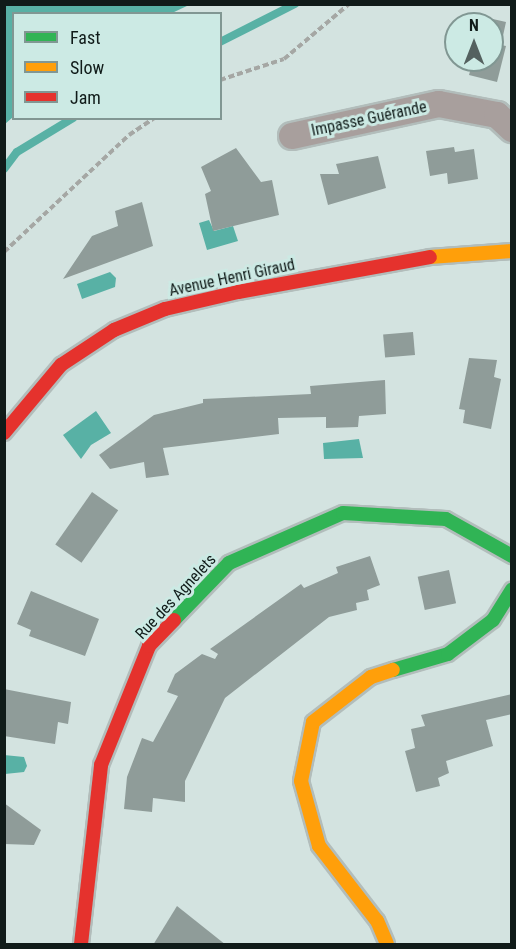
<!DOCTYPE html>
<meta charset="utf-8">
<style>
body{margin:0}
#map{position:relative;width:516px;height:949px;overflow:hidden;background:#d3e3e0;font-family:"Roboto Condensed",sans-serif}
div>[style]{position:absolute}
[style*='--x']{left:calc(var(--x)*1px);top:calc(var(--y)*1px);width:calc(var(--w)*1px);rotate:calc(var(--a)*1deg)}
.water>*{inset:0;background:#58b1a5}
.stream>*{height:8px;margin:-4px;padding:0 4px;transform-origin:4px;border-radius:4px;background:#58b1a5}
.building>*{inset:0;background:#8f9c99;transform-origin:0 0}
.path>*{height:4px;margin-top:-2px;transform-origin:0;background:repeating-linear-gradient(90deg,#a5a7a4 0 6px,transparent 0 9px)}
.roads{filter:drop-shadow(2px 0 #b2bdbb) drop-shadow(-2px 0 #b2bdbb) drop-shadow(0 2px #b2bdbb) drop-shadow(0 -2px #b2bdbb)}
.street>*{height:26px;margin:-13px;padding:0 13px;transform-origin:13px;border-radius:13px;background:#a89f9d}
.fast>*{height:14px;margin:-7px;padding:0 7px;transform-origin:7px;border-radius:7px;background:#30b455}
.slow>*{height:14px;margin:-7px;padding:0 7px;transform-origin:7px;border-radius:7px;background:#ff9f0a}
.jam>*{height:14px;margin:-7px;padding:0 7px;transform-origin:7px;border-radius:7px;background:#e5322d}
span{translate:-50% -50%;white-space:nowrap;text-align:center;line-height:1.15;-webkit-text-stroke:6px #cceae4;paint-order:stroke}
.street-label{font-size:16px;color:#101b19}
.frame{position:absolute;inset:0;border:6px solid #101b19;pointer-events:none}
.legend{position:absolute;left:12px;top:12px;width:210px;height:108px;box-sizing:border-box;background:#cceae4;border:2px solid #819793;margin:0;padding:8px 10px;list-style:none;font-size:18px;color:#101b19}
.legend li{display:flex;align-items:center;gap:12px;height:30px}
.legend b{width:30px;border:2px solid #819793}
.north{position:absolute;left:444px;top:12px;width:60px;height:60px;box-sizing:border-box;background:#cceae4;border:2px solid #819793;border-radius:50%;rotate:0deg;font-size:16px;font-weight:700;line-height:24px;text-align:center;color:#101b19}
.north::after{content:'';display:block;margin:auto;width:21px;height:27px;background:#54615f;clip-path:polygon(50% 0,100% 100%,50% 72%,0 100%)}
</style>
<div id="map">
<div class="water">
<div style="clip-path:polygon(5px 4px,189px 4px,189px 5px,172px 13px,14px 14px,13px 117px,5px 124px)"></div>
<div style="clip-path:polygon(209px 220px,214px 231px,233px 226px,238px 241px,207px 250px,199px 223px)"></div>
<div style="clip-path:polygon(110px 272px,116px 278px,115px 287px,82px 299px,77px 284px)"></div>
<div style="clip-path:polygon(96px 411px,111px 433px,91px 445px,81px 459px,63px 435px)"></div>
<div style="clip-path:polygon(359px 439px,363px 458px,324px 459px,323px 443px)"></div>
<div style="clip-path:polygon(4px 755px,24px 757px,27px 766px,24px 772px,5px 774px)"></div>
</div>
<div class="stream">
<div style="--x:220;--y:42;--w:84;--a:-26.9"></div>
<div style="--x:4;--y:169;--w:21;--a:-53"></div>
<div style="--x:17;--y:152;--w:66;--a:-31.3"></div>
</div>
<div class="building">
<div style="clip-path:polygon(484px 17px,506px 22px,501px 45px,506px 46px,497px 82px,469px 75px,473px 60px,492px 60px,492px 24px,482px 24px)"></div>
<div style="clip-path:polygon(454px 147px,455px 152px,474px 149px,478px 179px,448px 184px,447px 173px,430px 176px,426px 151px)"></div>
<div style="clip-path:polygon(236px 148px,261px 182px,272px 180px,279px 215px,213px 231px,205px 194px,211px 191px,201px 167px)"></div>
<div style="clip-path:polygon(378px 156px,386px 188px,328px 205px,320px 174px,339px 174px,336px 164px)"></div>
<div style="clip-path:polygon(142px 202px,153px 246px,63px 279px,92px 236px,118px 226px,115px 211px)"></div>
<div style="left:413px;top:332px;width:23px;height:30px;rotate:85deg"></div>
<div style="clip-path:polygon(469px 358px,497px 360px,494px 377px,501px 379px,491px 429px,463px 423px,465px 410px,459px 409px)"></div>
<div style="clip-path:polygon(385px 380px,386px 414px,359px 416px,358px 427px,326px 428px,326px 417px,278px 418px,279px 434px,163px 448px,169px 475px,146px 478px,144px 462px,110px 469px,99px 455px,154px 415px,203px 403px,203px 399px,311px 394px,310px 386px)"></div>
<div style="left:92px;top:492px;width:32px;height:64px;rotate:35deg"></div>
<div style="clip-path:polygon(370px 556px,380px 585px,367px 590px,369px 600px,356px 603px,357px 610px,329px 617px,225px 698px,185px 781px,185px 802px,153px 798px,152px 812px,124px 809px,127px 777px,142px 738px,153px 742px,178px 696px,167px 692px,175px 674px,202px 654px,215px 659px,218px 654px,210px 649px,301px 584px,304px 588px,338px 573px,336px 567px)"></div>
<div style="left:449px;top:570px;width:34px;height:32px;rotate:78deg"></div>
<div style="clip-path:polygon(31px 591px,99px 619px,85px 656px,29px 636px,31px 630px,17px 624px)"></div>
<div style="clip-path:polygon(4px 689px,71px 702px,68px 724px,58px 722px,55px 744px,4px 736px)"></div>
<div style="clip-path:polygon(512px 694px,512px 714px,486px 720px,493px 746px,446px 761px,449px 773px,438px 778px,440px 786px,416px 792px,405px 751px,415px 748px,411px 729px,425px 726px,421px 715px)"></div>
<div style="clip-path:polygon(4px 803px,41px 830px,34px 845px,4px 844px)"></div>
<div style="clip-path:polygon(177px 906px,226px 945px,153px 945px)"></div>
</div>
<div class="path">
<div style="--x:220;--y:80;--w:67;--a:-18.2"></div>
<div style="--x:284;--y:59;--w:85;--a:-40.2"></div>
<div style="--x:4;--y:252;--w:171;--a:-43.1"></div>
<div style="--x:129;--y:135;--w:30;--a:-34"></div>
</div>
<div class="roads">
<div class="street">
<div style="--x:292;--y:136;--w:150;--a:-12.3"></div>
<div style="--x:439;--y:104;--w:59;--a:10.7"></div>
<div style="--x:497;--y:115;--w:21;--a:43"></div>
</div>
<div class="fast">
<div style="--x:174;--y:620;--w:79;--a:-46"></div>
<div style="--x:229;--y:563;--w:124;--a:-23.7"></div>
<div style="--x:343;--y:513;--w:103;--a:3.3"></div>
<div style="--x:446;--y:519;--w:76;--a:29.3"></div>
<div style="--x:393;--y:670;--w:57;--a:-16.2"></div>
<div style="--x:448;--y:654;--w:56;--a:-37.1"></div>
<div style="--x:493;--y:620;--w:36;--a:-58"></div>
</div>
<div class="slow">
<div style="--x:430;--y:257;--w:82;--a:-4.2"></div>
<div style="--x:387;--y:944;--w:25;--a:-113"></div>
<div style="--x:377;--y:921;--w:95;--a:-127.7"></div>
<div style="--x:319;--y:846;--w:67;--a:-105.5"></div>
<div style="--x:301;--y:781;--w:60;--a:-78.5"></div>
<div style="--x:313;--y:722;--w:73;--a:-37.8"></div>
<div style="--x:371;--y:677;--w:23;--a:-18"></div>
</div>
<div class="jam">
<div style="--x:4;--y:433;--w:89;--a:-50"></div>
<div style="--x:61;--y:365;--w:64;--a:-33.4"></div>
<div style="--x:114;--y:330;--w:55;--a:-22.4"></div>
<div style="--x:165;--y:309;--w:75;--a:-13.1"></div>
<div style="--x:238;--y:292;--w:195;--a:-10.3"></div>
<div style="--x:81;--y:944;--w:180;--a:-83.6"></div>
<div style="--x:101;--y:765;--w:128;--a:-68"></div>
<div style="--x:149;--y:646;--w:36;--a:-46"></div>
</div>
</div>
<div class="street-label">
<span style="left:369px;top:119px;rotate:-12deg">Impasse Guérande</span>
<span style="left:232px;top:278px;rotate:-12deg">Avenue Henri Giraud</span>
<span style="left:176px;top:597px;rotate:-47deg">Rue des Agnelets</span>
</div>
<div class="frame"></div>
<ul class="legend">
<li><b style="height:8px;background:#30b455"></b>Fast</li>
<li><b style="height:8px;background:#ff9f0a"></b>Slow</li>
<li><b style="height:8px;background:#e5322d"></b>Jam</li>
</ul>
<div class="north">N</div>
</div>
